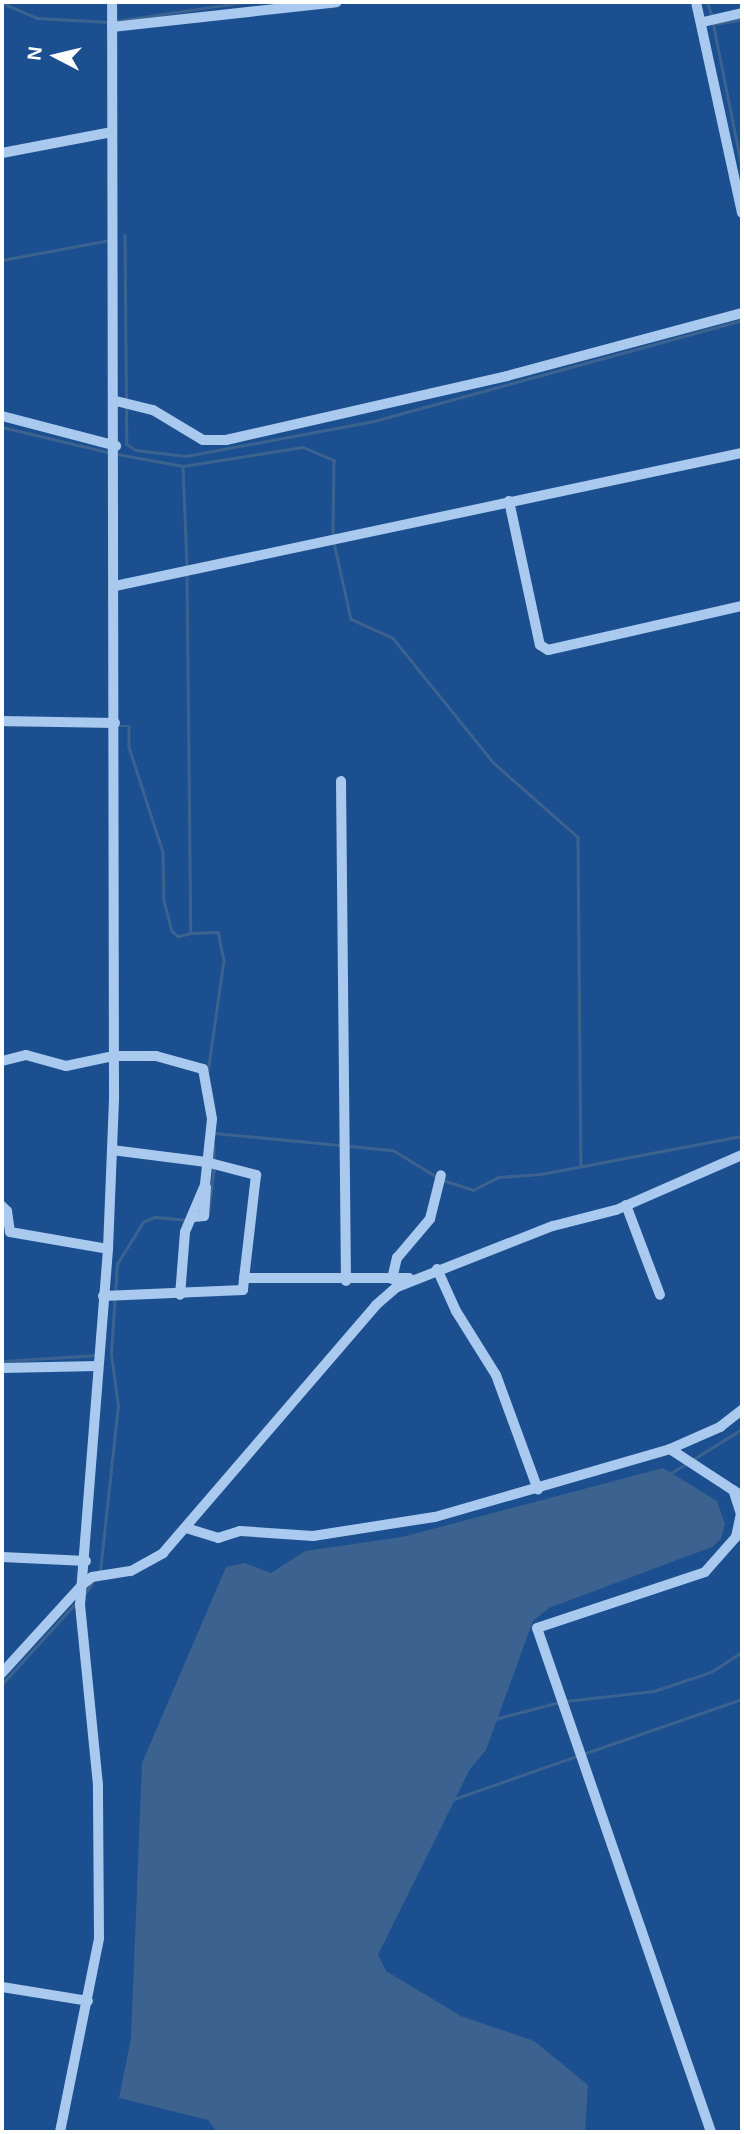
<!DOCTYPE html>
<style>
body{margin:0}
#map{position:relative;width:744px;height:2134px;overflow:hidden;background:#1b4f8f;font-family:Helvetica,sans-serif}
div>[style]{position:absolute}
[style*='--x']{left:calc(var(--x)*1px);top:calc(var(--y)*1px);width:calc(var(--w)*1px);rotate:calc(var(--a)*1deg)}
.water>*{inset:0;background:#3c6290}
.stream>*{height:2.5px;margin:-1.25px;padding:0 1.25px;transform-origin:1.25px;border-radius:1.25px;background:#3c6290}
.minor>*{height:10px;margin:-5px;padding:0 5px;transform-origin:5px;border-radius:5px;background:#a9c9ee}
span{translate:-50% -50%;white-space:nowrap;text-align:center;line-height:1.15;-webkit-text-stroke:7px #1b4f8f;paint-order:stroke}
.frame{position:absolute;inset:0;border:4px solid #fff;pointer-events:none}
.north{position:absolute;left:21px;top:21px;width:70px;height:70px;-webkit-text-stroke:5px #1b4f8f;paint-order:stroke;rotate:277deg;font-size:19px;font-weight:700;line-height:28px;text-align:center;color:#fff}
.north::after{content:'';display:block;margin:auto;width:24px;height:32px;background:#fff;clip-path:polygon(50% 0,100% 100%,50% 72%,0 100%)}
</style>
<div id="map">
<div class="water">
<div style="clip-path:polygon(663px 1468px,717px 1501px,725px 1524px,721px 1539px,712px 1547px,549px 1608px,533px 1621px,486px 1750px,470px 1769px,378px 1955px,386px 1971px,461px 2016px,534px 2041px,588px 2085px,585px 2132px,217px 2132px,208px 2120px,119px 2098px,131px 2038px,142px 1763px,226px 1567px,245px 1563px,271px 1573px,305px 1551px,402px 1537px)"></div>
</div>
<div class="stream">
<div style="--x:707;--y:2;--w:14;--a:69"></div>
<div style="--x:2;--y:3;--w:38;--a:23"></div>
<div style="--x:37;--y:18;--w:71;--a:3.2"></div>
<div style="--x:115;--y:21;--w:132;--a:-8.3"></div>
<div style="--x:713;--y:22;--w:148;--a:78.7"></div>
<div style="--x:715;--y:24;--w:27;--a:-10"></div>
<div style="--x:125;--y:235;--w:209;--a:89.5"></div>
<div style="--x:127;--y:444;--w:11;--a:34"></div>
<div style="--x:136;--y:450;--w:50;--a:6.8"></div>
<div style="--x:186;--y:456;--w:191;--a:-10.5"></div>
<div style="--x:374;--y:421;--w:382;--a:-15.3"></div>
<div style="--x:2;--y:260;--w:110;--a:-10.5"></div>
<div style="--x:2;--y:427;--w:112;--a:13.4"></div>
<div style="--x:117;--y:454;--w:67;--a:10.3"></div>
<div style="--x:183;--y:466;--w:121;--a:-9"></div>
<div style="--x:303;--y:447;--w:34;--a:23"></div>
<div style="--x:334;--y:460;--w:75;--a:90.8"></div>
<div style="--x:183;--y:466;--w:101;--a:87.7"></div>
<div style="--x:334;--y:542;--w:79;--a:77.6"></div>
<div style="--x:351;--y:619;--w:46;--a:24.3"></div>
<div style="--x:393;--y:638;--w:161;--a:51.1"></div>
<div style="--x:494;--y:763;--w:112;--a:41.4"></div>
<div style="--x:578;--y:837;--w:328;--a:89.5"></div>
<div style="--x:187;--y:574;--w:359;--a:89.4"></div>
<div style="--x:191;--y:933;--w:27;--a:-2"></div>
<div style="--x:218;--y:932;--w:29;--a:78"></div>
<div style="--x:224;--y:960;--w:114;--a:98.1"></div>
<div style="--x:208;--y:1073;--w:39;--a:80"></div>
<div style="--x:2;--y:726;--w:37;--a:0"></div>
<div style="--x:115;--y:726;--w:14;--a:0"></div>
<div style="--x:129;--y:726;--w:21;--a:90"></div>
<div style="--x:129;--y:747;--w:110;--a:72.1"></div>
<div style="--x:163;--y:852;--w:49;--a:88.8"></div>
<div style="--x:164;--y:901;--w:31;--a:75"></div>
<div style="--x:172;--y:931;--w:8;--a:40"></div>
<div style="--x:178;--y:936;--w:13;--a:-13"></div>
<div style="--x:215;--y:1133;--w:179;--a:5.5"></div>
<div style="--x:393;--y:1150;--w:52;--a:31.5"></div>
<div style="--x:214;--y:1145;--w:15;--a:90"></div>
<div style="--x:443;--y:1180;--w:32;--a:18"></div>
<div style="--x:473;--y:1190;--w:29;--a:-27"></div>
<div style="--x:499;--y:1177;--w:42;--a:-4.1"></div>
<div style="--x:541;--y:1174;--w:205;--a:-10.7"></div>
<div style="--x:208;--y:1215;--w:49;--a:-83"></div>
<div style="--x:2;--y:1361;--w:96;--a:-3.6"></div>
<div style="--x:692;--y:1460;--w:59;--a:-31.8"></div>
<div style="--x:671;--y:1473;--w:17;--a:-31"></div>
<div style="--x:100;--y:1571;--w:166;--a:-83.8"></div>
<div style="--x:118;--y:1406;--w:52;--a:-97.7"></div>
<div style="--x:111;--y:1354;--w:90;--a:-86.2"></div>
<div style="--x:117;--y:1264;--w:49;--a:-58.2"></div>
<div style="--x:143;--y:1222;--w:13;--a:-23"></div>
<div style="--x:155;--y:1217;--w:33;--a:5"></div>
<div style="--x:84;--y:1595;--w:14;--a:-56"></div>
<div style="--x:2;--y:1684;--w:111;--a:-47.6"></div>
<div style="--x:566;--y:1701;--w:89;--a:-6.5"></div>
<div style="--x:654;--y:1691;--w:60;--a:-18.4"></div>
<div style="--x:711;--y:1672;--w:37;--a:-33"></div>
<div style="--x:495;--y:1719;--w:67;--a:-14.7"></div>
<div style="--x:583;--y:1754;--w:168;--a:-19.1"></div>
<div style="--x:454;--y:1799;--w:130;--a:-19.3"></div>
</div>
<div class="minor">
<div style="--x:696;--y:2;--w:216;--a:77.7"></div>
<div style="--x:703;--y:22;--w:40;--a:-13"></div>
<div style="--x:112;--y:27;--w:226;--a:-6.3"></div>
<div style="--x:2;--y:153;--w:112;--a:-10.8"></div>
<div style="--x:116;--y:401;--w:38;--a:14"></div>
<div style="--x:153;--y:410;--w:58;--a:31"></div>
<div style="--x:203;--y:440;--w:23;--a:0"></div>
<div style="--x:226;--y:440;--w:288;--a:-12.8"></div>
<div style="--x:507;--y:376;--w:243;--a:-15"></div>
<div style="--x:2;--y:416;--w:118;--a:14.7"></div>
<div style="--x:509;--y:501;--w:147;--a:77.9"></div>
<div style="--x:540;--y:645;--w:9;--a:32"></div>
<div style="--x:548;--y:650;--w:199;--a:-12.8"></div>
<div style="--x:115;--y:586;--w:641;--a:-11.98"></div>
<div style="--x:2;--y:721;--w:113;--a:1"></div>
<div style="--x:341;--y:781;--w:500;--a:89.43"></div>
<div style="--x:2;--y:1061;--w:25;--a:-14"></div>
<div style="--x:26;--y:1055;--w:41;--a:15.4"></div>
<div style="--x:66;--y:1066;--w:49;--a:-11.8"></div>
<div style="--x:114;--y:1056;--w:42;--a:0"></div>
<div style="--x:156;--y:1056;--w:49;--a:15.5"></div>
<div style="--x:203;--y:1069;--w:51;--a:79.8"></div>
<div style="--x:212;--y:1119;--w:66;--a:96.1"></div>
<div style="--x:205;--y:1185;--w:51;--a:113.1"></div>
<div style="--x:185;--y:1232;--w:63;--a:94.5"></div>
<div style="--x:112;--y:1150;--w:95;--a:7.3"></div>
<div style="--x:206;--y:1162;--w:52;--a:14.6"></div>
<div style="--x:256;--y:1175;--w:104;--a:96.6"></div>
<div style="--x:626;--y:1205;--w:96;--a:69.3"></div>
<div style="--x:2;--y:1206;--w:7;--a:45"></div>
<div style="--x:7;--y:1211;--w:21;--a:82"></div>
<div style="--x:10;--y:1232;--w:99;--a:9.8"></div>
<div style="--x:193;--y:1217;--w:11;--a:-5"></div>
<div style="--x:204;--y:1216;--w:29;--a:-86"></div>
<div style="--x:437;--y:1269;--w:46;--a:65.7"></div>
<div style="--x:456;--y:1311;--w:75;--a:58"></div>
<div style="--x:496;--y:1375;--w:122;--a:69.9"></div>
<div style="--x:392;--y:1279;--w:22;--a:-77"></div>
<div style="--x:397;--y:1258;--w:51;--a:-49.8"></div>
<div style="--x:430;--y:1219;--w:45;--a:-76"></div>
<div style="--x:103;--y:1296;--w:140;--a:-2.5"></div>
<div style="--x:243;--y:1290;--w:12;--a:-85"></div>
<div style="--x:244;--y:1278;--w:165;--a:0"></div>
<div style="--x:2;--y:1368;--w:96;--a:-1.2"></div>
<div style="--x:670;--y:1449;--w:86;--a:33.1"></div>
<div style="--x:186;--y:1528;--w:34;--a:17"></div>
<div style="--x:218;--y:1538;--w:23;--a:-18"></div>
<div style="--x:240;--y:1531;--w:73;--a:3.9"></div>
<div style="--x:313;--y:1536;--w:123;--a:-8.9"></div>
<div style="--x:435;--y:1517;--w:245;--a:-16.1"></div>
<div style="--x:670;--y:1449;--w:55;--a:-23.7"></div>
<div style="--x:720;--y:1427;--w:28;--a:-38"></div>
<div style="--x:2;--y:1557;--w:84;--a:2.7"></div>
<div style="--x:2;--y:1673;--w:120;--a:-47.7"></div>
<div style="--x:83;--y:1584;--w:11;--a:-38"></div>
<div style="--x:92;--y:1577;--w:39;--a:-9"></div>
<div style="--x:131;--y:1571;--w:37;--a:-29"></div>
<div style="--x:163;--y:1553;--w:327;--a:-49.3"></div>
<div style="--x:376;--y:1305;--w:28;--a:-41"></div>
<div style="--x:397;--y:1287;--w:168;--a:-21.4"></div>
<div style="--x:553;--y:1226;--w:65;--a:-14.3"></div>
<div style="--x:616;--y:1210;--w:137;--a:-23.6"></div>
<div style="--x:2;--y:1987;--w:87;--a:9.2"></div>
<div style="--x:60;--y:2132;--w:198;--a:-78.6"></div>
<div style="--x:99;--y:1938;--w:153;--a:-90.4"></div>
<div style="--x:98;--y:1785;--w:181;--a:-95.7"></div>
<div style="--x:80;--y:1605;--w:357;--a:-85.5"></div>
<div style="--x:108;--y:1249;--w:151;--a:-87.7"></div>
<div style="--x:114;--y:1098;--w:1096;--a:-90.1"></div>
<div style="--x:711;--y:2132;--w:533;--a:-109.05"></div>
<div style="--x:537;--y:1628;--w:177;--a:-18.4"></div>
<div style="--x:705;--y:1572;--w:47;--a:-48.5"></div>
<div style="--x:736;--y:1537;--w:24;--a:-78"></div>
<div style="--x:741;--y:1514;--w:25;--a:-108"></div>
</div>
<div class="frame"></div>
<div class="north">N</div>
</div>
